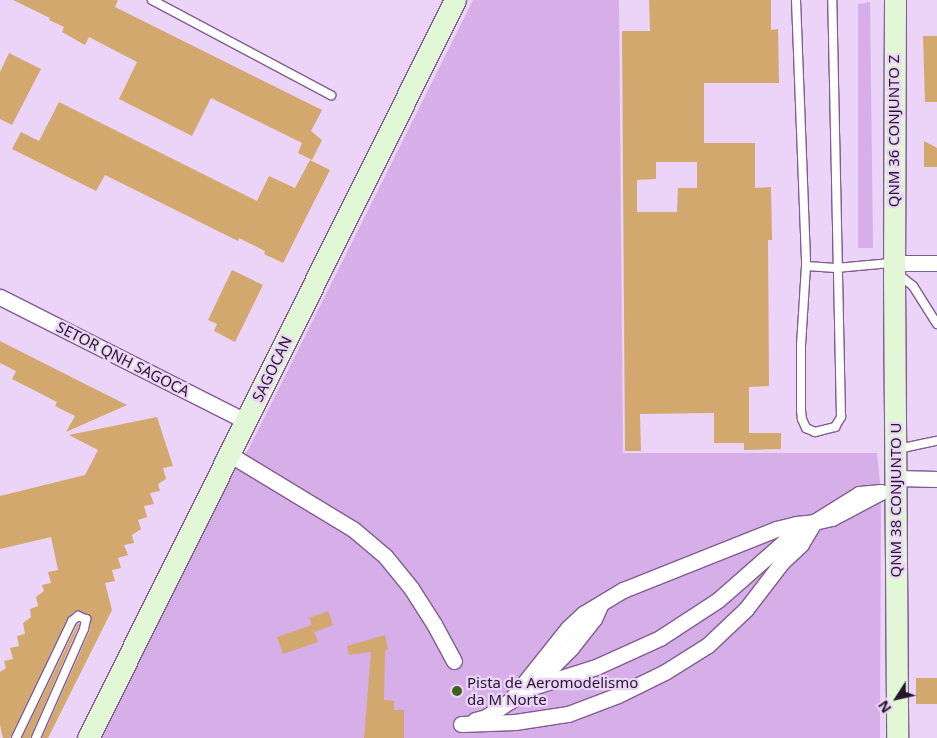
<!DOCTYPE html>
<style>
body{margin:0}
#map{position:relative;width:937px;height:738px;overflow:hidden;background:#ebd4f7;font-family:"Noto Sans",sans-serif}
div>[style]{position:absolute}
[style*='--x']{left:calc(var(--x)*1px);top:calc(var(--y)*1px);width:calc(var(--w)*1px);rotate:calc(var(--a)*1deg)}
.green>*{inset:0;background:#d6afe9}
.building>*{inset:0;background:#d2a86e;transform-origin:0 0}
.roads{filter:drop-shadow(1px 0 #805c91) drop-shadow(-1px 0 #805c91) drop-shadow(0 1px #805c91) drop-shadow(0 -1px #805c91)}
.lane>*{height:8px;margin:-4px;padding:0 4px;transform-origin:4px;border-radius:4px;background:#fff}
.street>*{height:15px;margin:-7.5px;padding:0 7.5px;transform-origin:7.5px;border-radius:7.5px;background:#fff}
.secondary>*{height:21px;margin:-10.5px;padding:0 10.5px;transform-origin:10.5px;border-radius:10.5px;background:#e2f7d5}
.dots>*{width:14px;height:14px;translate:-50% -50%;box-sizing:border-box;border:2px solid #ebd4f7;border-radius:50%}
span{translate:-50% -50%;white-space:nowrap;text-align:center;line-height:1.15;-webkit-text-stroke:4.5px #ebd4f7;paint-order:stroke}
.street-label{font-size:15px;color:#25162c}
.poi-label{font-size:15px;color:#25162c}
.left{translate:0 -50%;text-align:left}
.north{position:absolute;left:872px;top:673px;width:50px;height:50px;-webkit-text-stroke:4px #ebd4f7;paint-order:stroke;rotate:235deg;font-size:14px;font-weight:700;line-height:20px;text-align:center;color:#25162c}
.north::after{content:'';display:block;margin:auto;width:18px;height:22px;background:#25162c;clip-path:polygon(50% 0,100% 100%,50% 72%,0 100%)}
</style>
<div id="map">
<div class="green">
<div style="clip-path:polygon(473px 0,619px 0,623px 453px,877px 453px,881px 492px,880px 738px,99px 738px,235px 465px,248px 450px)"></div>
<div style="clip-path:polygon(870px 2px,873px 248px,858px 248px,858px 4px)"></div>
</div>
<div class="building">
<div style="clip-path:polygon(13px 0,118px 0,115px 7px,322px 110px,311px 131px,322px 140px,312px 160px,298px 153px,302px 143px,211px 98px,192px 136px,119px 99px,137px 62px,89px 37px,85px 45px,62px 32px,64px 27px,49px 20px,50px 18px)"></div>
<div style="clip-path:polygon(evenodd,649px 0,771px 0,771px 30px,778px 29px,779px 83px,704px 83px,704px 143px,755px 143px,755px 188px,771px 187px,772px 240px,768px 240px,769px 386px,749px 387px,749px 433px,781px 433px,781px 449px,744px 450px,744px 443px,714px 443px,714px 413px,640px 414px,641px 451px,625px 451px,622px 31px,650px 31px,649px 0,656px 162px,697px 162px,697px 188px,678px 188px,677px 212px,637px 212px,637px 180px,656px 179px,656px 162px)"></div>
<div style="clip-path:polygon(923px 36px,937px 36px,937px 102px,925px 102px)"></div>
<div style="clip-path:polygon(9px 53px,41px 69px,12px 125px,0 119px,0 72px)"></div>
<div style="clip-path:polygon(59px 102px,257px 201px,269px 176px,295px 188px,310px 160px,330px 170px,283px 263px,264px 254px,265px 251px,239px 238px,238px 241px,105px 175px,96px 191px,12px 149px,21px 132px,39px 141px)"></div>
<div style="clip-path:polygon(924px 141px,937px 148px,937px 167px,924px 167px)"></div>
<div style="clip-path:polygon(232px 270px,263px 285px,235px 342px,214px 331px,217px 324px,208px 320px)"></div>
<div style="clip-path:polygon(0 341px,89px 386px,127px 405px,66px 432px,75px 416px,55px 406px,57px 402px,12px 379px,16px 371px,0 363px)"></div>
<div style="clip-path:polygon(157px 417px,173px 466px,163px 468px,166px 479px,158px 484px,160px 491px,150px 493px,154px 504px,144px 506px,147px 517px,138px 520px,141px 529px,132px 535px,134px 543px,124px 545px,128px 555px,118px 558px,121px 568px,112px 570px,115px 581px,105px 583px,112px 610px,48px 738px,42px 738px,90px 630px,91px 617px,80px 611px,75px 611px,67px 619px,10px 738px,3px 738px,0 725px,0 672px,6px 668px,4px 661px,13px 659px,10px 648px,19px 646px,17px 636px,25px 634px,23px 623px,31px 617px,30px 609px,38px 606px,36px 597px,44px 591px,42px 585px,51px 583px,48px 572px,58px 570px,51px 537px,0 549px,0 496px,85px 475px,98px 450px,69px 435px)"></div>
<div style="left:328px;top:611px;width:15px;height:20px;rotate:70deg"></div>
<div style="clip-path:polygon(80px 623px,30px 738px,22px 738px,77px 625px)"></div>
<div style="left:312px;top:625px;width:18px;height:37px;rotate:71deg"></div>
<div style="clip-path:polygon(385px 635px,388px 649px,385px 651px,384px 700px,394px 701px,394px 710px,404px 710px,404px 738px,364px 738px,371px 652px,349px 655px,347px 646px)"></div>
<div style="left:937px;top:678px;width:26px;height:21px;rotate:90deg"></div>
</div>
<div class="roads">
<div class="lane">
<div style="--x:152;--y:0;--w:203;--a:28"></div>
<div style="--x:796;--y:0;--w:266;--a:87.8"></div>
<div style="--x:806;--y:266;--w:79;--a:93.6"></div>
<div style="--x:801;--y:345;--w:65;--a:90"></div>
<div style="--x:801;--y:410;--w:9;--a:84"></div>
<div style="--x:802;--y:419;--w:10;--a:66"></div>
<div style="--x:806;--y:428;--w:10;--a:24"></div>
<div style="--x:815;--y:432;--w:21;--a:-14"></div>
<div style="--x:835;--y:427;--w:12;--a:-59"></div>
<div style="--x:841;--y:417;--w:417;--a:-91.2"></div>
<div style="--x:806;--y:266;--w:30;--a:4"></div>
<div style="--x:836;--y:268;--w:55;--a:-5.2"></div>
<div style="--x:895;--y:276;--w:8;--a:14"></div>
<div style="--x:903;--y:278;--w:13;--a:39"></div>
<div style="--x:913;--y:286;--w:45;--a:57.7"></div>
<div style="--x:898;--y:449;--w:40;--a:-12"></div>
<div style="--x:16;--y:738;--w:130;--a:-64.4"></div>
<div style="--x:72;--y:621;--w:8;--a:-40"></div>
<div style="--x:78;--y:616;--w:9;--a:21"></div>
<div style="--x:86;--y:619;--w:10;--a:101"></div>
<div style="--x:84;--y:629;--w:119;--a:113.8"></div>
</div>
<div class="street">
<div style="--x:894;--y:263;--w:43;--a:0"></div>
<div style="--x:0;--y:297;--w:275;--a:26.8"></div>
<div style="--x:229;--y:454;--w:145;--a:31.2"></div>
<div style="--x:353;--y:529;--w:42;--a:40.2"></div>
<div style="--x:385;--y:556;--w:41;--a:50.9"></div>
<div style="--x:411;--y:588;--w:43;--a:57.4"></div>
<div style="--x:434;--y:624;--w:42;--a:61.6"></div>
<div style="--x:896;--y:478;--w:41;--a:1.4"></div>
<div style="--x:535;--y:684;--w:51;--a:-45"></div>
<div style="--x:571;--y:648;--w:37;--a:-52"></div>
<div style="--x:594;--y:619;--w:17;--a:-66"></div>
<div style="--x:475;--y:720;--w:11;--a:-15"></div>
<div style="--x:486;--y:717;--w:29;--a:-34"></div>
<div style="--x:510;--y:701;--w:93;--a:-51.5"></div>
<div style="--x:568;--y:628;--w:21;--a:-43"></div>
<div style="--x:583;--y:614;--w:47;--a:-31"></div>
<div style="--x:623;--y:590;--w:165;--a:-21.7"></div>
<div style="--x:776;--y:529;--w:21;--a:-14"></div>
<div style="--x:796;--y:524;--w:18;--a:-6"></div>
<div style="--x:814;--y:522;--w:18;--a:-13"></div>
<div style="--x:832;--y:518;--w:55;--a:-28"></div>
<div style="--x:881;--y:492;--w:22;--a:175"></div>
<div style="--x:859;--y:494;--w:53;--a:148.1"></div>
<div style="--x:461;--y:724;--w:54;--a:-2.1"></div>
<div style="--x:515;--y:722;--w:54;--a:-8.6"></div>
<div style="--x:568;--y:714;--w:53;--a:-20.8"></div>
<div style="--x:618;--y:695;--w:52;--a:-26.1"></div>
<div style="--x:665;--y:672;--w:51;--a:-32.1"></div>
<div style="--x:708;--y:645;--w:52;--a:-43.5"></div>
<div style="--x:746;--y:609;--w:59;--a:-52.5"></div>
<div style="--x:782;--y:562;--w:26;--a:-43"></div>
<div style="--x:801;--y:544;--w:26;--a:-59"></div>
<div style="--x:814;--y:522;--w:26;--a:149"></div>
<div style="--x:792;--y:535;--w:98;--a:138.7"></div>
<div style="--x:718;--y:600;--w:69;--a:146.8"></div>
<div style="--x:660;--y:638;--w:70;--a:155.6"></div>
<div style="--x:596;--y:667;--w:67;--a:162.6"></div>
<div style="--x:532;--y:687;--w:26;--a:148"></div>
</div>
<div class="secondary">
<div style="--x:895;--y:0;--w:276;--a:90.2"></div>
<div style="--x:894;--y:276;--w:462;--a:89.6"></div>
<div style="--x:88;--y:738;--w:824;--a:-63.56"></div>
</div>
</div>
<div class="dots">
<div style="left:457px;top:691px;background:#3b621d"></div>
</div>
<div class="street-label">
<span style="left:894px;top:131px;rotate:-90deg">QNM 36 CONJUNTO Z</span>
<span style="left:123px;top:359px;rotate:27deg">SETOR QNH SAGOCA</span>
<span style="left:272px;top:369px;rotate:-64deg">SAGOCAN</span>
<span style="left:896px;top:500px;rotate:-90deg">QNM 38 CONJUNTO U</span>
</div>
<div class="poi-label">
<span class="left" style="left:467px;top:691px">Pista de Aeromodelismo<br>da M Norte</span>
</div>
<div class="north">N</div>
</div>
